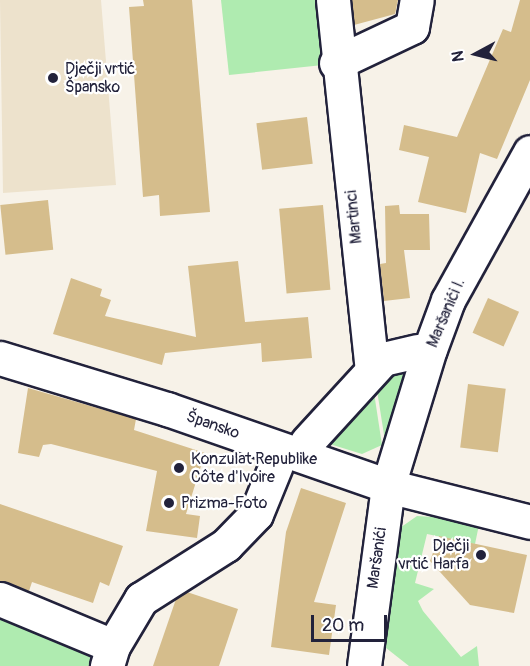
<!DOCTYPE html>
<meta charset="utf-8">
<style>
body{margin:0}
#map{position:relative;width:530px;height:666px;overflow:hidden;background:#f7f2e8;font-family:Pangolin,sans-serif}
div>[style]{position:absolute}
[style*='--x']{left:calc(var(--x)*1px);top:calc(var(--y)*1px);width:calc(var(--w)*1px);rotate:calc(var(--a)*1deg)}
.built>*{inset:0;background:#ede2cc}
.green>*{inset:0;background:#afebb0}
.building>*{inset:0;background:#d5bd8c;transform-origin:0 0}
.roads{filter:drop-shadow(2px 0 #22223b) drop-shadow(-2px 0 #22223b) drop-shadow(0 2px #22223b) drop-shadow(0 -2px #22223b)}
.minor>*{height:33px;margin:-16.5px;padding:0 16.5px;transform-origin:16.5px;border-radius:16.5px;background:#fff}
.dots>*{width:16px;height:16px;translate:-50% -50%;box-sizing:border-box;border:3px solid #fff;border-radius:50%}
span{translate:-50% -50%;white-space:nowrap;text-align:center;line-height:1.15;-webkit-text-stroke:4.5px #fff;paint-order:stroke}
.poi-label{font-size:16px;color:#22223b}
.left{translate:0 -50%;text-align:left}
.right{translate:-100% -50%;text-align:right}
.street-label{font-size:16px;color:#22223b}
.north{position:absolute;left:446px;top:24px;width:60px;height:60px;-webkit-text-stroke:4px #fff;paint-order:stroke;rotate:263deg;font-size:16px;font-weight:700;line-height:24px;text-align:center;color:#22223b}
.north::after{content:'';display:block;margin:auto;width:21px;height:27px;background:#22223b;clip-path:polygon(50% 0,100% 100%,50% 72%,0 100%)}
.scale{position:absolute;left:311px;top:615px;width:76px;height:27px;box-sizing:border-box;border:3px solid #22223b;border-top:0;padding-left:8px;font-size:18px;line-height:21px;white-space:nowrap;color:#22223b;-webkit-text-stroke:4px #fff;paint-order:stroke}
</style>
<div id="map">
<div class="built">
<div style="clip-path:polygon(0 0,101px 0,116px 185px,3px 193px)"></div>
</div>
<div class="green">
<div style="clip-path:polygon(221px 0,315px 0,323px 65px,229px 75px)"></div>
<div style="clip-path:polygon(413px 359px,385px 441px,376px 384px)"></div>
<div style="clip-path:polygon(373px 386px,382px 445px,362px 454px,320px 441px)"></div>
<div style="clip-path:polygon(417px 516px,480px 520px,475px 544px,427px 534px,415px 583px,434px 589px,418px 601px,423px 611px,461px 657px,477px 646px,479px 666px,409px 666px,381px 644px,397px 530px)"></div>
<div style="clip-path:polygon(0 616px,88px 648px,100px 666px,0 666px)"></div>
</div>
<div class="building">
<div style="clip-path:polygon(143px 0,192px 0,210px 212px,160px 216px,159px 195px,143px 197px,129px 7px,144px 6px)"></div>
<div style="clip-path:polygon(352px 0,398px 0,395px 14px,354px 25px)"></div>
<div style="clip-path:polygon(520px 0,530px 0,530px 80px,497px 159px,480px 153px,466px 213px,418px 202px,429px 157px,399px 150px,404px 125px,457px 137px,503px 29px,511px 32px)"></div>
<div style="left:307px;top:117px;width:47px;height:51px;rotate:83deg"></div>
<div style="left:48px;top:200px;width:50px;height:48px;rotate:84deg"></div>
<div style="left:323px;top:205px;width:85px;height:44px;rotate:85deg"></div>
<div style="clip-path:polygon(399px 205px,400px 214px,429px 214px,430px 250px,404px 250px,410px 298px,384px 301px,380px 264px,386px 263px,385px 206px)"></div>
<div style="clip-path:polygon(238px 261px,245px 322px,308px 317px,312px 358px,262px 362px,261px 343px,165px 353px,162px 365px,53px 334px,71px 278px,102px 289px,100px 296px,111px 300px,105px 316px,196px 337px,188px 266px)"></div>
<div style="left:488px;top:298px;width:34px;height:38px;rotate:24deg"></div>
<div style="left:468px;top:384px;width:38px;height:64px;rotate:7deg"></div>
<div style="clip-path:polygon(28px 388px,136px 419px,134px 430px,205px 453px,186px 514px,200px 516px,197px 538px,146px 531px,157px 471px,51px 444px,43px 445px,39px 457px,18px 453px)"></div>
<div style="clip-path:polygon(301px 488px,346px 503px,314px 602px,336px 605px,329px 655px,271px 647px,286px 532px)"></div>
<div style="clip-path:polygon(0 504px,123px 546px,109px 586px,100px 582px,93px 603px,32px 582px,29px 591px,0 581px)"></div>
<div style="clip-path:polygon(439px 536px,527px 555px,514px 613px,470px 605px,430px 561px)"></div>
<div style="clip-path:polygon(187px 592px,238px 609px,219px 666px,153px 666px,176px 599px)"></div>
</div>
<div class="roads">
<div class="minor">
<div style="--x:333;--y:0;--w:372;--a:84"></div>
<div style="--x:336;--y:63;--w:84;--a:-25.3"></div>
<div style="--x:412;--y:27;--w:27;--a:-80"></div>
<div style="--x:0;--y:358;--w:175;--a:17"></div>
<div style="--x:167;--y:409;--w:234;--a:19.2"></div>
<div style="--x:388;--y:486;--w:146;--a:14.2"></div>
<div style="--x:307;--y:442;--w:113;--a:-47.5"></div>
<div style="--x:383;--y:359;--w:35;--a:-13"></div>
<div style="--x:0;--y:599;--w:122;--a:22.6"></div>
<div style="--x:113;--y:646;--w:21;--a:107"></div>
<div style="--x:113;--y:646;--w:55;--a:-59.2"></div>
<div style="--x:141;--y:599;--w:101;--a:-32.4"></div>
<div style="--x:226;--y:545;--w:43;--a:-45.9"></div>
<div style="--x:256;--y:514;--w:53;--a:-67.8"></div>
<div style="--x:364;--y:666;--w:182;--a:-82.4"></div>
<div style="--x:388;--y:486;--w:143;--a:-73"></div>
<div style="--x:430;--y:349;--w:52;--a:-69.8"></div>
<div style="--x:448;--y:300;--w:169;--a:-61"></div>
</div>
</div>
<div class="dots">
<div style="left:53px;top:78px;background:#22223b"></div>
<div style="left:179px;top:468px;background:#22223b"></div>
<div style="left:169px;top:503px;background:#22223b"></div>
<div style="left:481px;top:555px;background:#22223b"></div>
</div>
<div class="poi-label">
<span class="left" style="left:65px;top:78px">Dječji vrtić<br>Špansko</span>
<span class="left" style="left:191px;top:468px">Konzulat Republike<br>Côte d'Ivoire</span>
<span class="left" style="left:181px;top:503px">Prizma-Foto</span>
<span class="right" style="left:469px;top:555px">Dječji<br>vrtić Harfa</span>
</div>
<div class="street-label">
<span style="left:354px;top:217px;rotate:-96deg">Martinci</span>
<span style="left:446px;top:313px;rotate:-67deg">Maršanići I.</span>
<span style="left:213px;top:425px;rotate:19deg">Špansko</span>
<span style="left:377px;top:558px;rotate:-82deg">Maršanići</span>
</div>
<div class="north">N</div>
<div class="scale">20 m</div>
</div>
